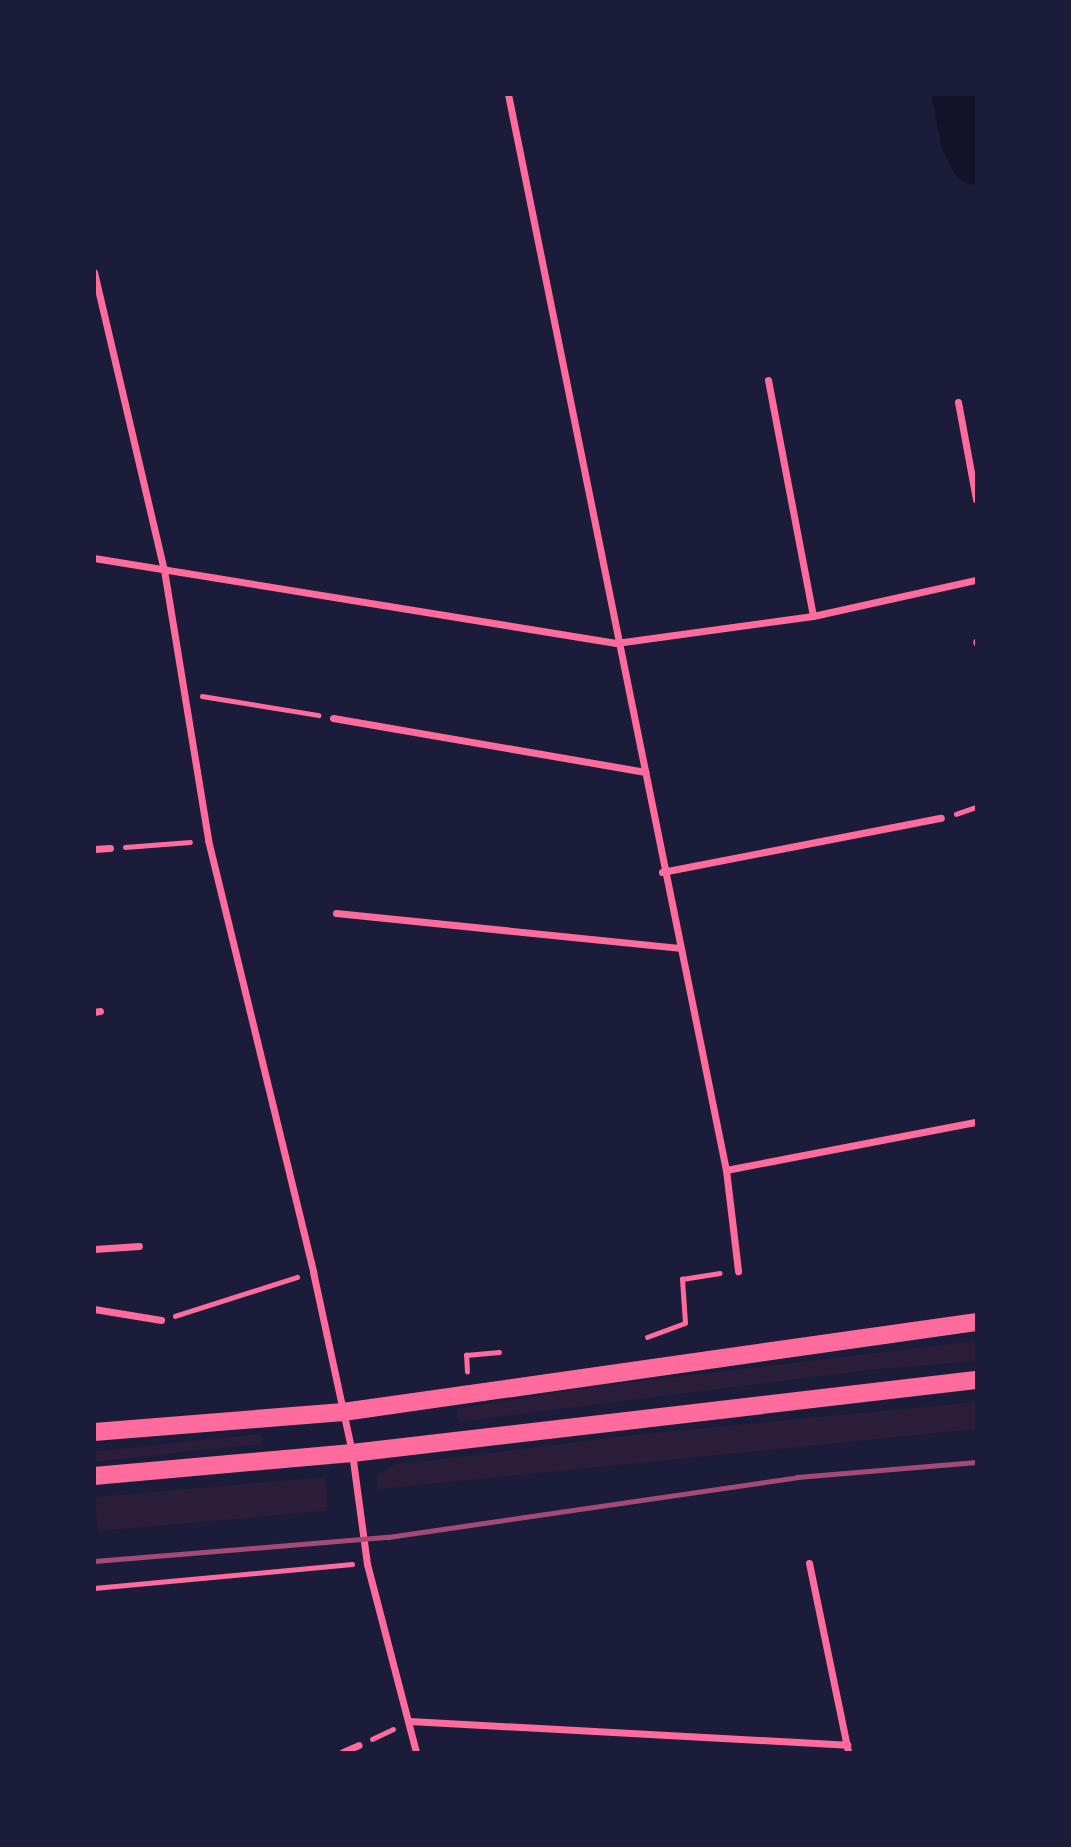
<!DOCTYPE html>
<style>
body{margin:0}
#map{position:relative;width:1071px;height:1847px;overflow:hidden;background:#1b1b3a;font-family:"Source Serif 4",serif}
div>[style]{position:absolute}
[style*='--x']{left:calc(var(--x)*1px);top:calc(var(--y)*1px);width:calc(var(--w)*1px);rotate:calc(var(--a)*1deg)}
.green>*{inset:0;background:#2a1e3b;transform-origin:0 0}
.river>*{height:52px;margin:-26px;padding:0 26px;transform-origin:26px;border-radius:26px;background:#12122b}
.path>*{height:4.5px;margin:-2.25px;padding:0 2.25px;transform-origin:2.25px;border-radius:2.25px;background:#ff6b9d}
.minor>*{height:7px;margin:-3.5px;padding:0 3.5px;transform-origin:3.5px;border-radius:3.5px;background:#ff6b9d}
.primary>*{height:18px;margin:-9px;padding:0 9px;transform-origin:9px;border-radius:9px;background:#ff6b9d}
.rail>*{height:5px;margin:-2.5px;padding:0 2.5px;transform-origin:2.5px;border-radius:2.5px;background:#a44b75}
span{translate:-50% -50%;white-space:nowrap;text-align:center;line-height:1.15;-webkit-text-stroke:5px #1b1b3a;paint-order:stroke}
.frame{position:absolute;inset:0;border:96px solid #1b1b3a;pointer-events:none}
</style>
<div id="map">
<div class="green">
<div style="clip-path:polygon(976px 1341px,976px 1361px,868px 1370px,459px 1422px,457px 1409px,585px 1388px)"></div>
<div style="clip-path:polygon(976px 1402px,976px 1429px,378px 1489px,377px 1476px,394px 1465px,633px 1435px)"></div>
<div style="left:261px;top:1434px;width:10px;height:167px;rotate:84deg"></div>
<div style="left:325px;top:1477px;width:34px;height:231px;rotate:85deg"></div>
</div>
<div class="river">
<div style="--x:958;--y:94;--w:45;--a:79.7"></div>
<div style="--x:966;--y:138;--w:23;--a:65"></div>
</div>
<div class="path">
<div style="--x:976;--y:641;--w:2;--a:90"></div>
<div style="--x:202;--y:696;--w:118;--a:9.3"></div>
<div style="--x:956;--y:814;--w:21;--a:-19"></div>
<div style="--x:125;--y:847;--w:65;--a:-4.4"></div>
<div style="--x:175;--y:1316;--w:128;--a:-17.7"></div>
<div style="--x:647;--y:1337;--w:40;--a:-20.2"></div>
<div style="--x:685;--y:1323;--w:44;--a:-93.9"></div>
<div style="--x:682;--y:1279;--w:38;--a:-9"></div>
<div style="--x:467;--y:1372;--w:17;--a:-93"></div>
<div style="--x:466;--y:1355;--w:33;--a:-5"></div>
<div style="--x:94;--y:1588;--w:259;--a:-5.3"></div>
<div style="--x:372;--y:1739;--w:23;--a:-25"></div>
</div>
<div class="minor">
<div style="--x:508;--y:94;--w:1098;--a:78.55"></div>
<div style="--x:726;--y:1170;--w:102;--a:83.2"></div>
<div style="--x:94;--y:272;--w:306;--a:76.8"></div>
<div style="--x:164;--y:570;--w:274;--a:80.7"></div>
<div style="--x:208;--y:840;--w:445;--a:76.3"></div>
<div style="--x:313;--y:1272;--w:185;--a:77.8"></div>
<div style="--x:352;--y:1453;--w:112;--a:82.3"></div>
<div style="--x:367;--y:1564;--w:194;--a:75.4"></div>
<div style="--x:768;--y:380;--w:240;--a:79.2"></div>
<div style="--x:958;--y:402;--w:99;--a:79.5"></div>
<div style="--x:94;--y:558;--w:529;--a:9.25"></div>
<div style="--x:616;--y:643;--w:199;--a:-7.8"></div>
<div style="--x:813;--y:616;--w:167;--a:-12.5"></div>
<div style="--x:333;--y:718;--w:317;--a:9.8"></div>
<div style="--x:94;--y:849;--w:16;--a:-4"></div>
<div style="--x:662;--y:872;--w:284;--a:-11"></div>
<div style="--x:336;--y:913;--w:345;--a:5.8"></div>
<div style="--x:94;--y:1012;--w:6;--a:-9"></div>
<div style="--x:726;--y:1170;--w:255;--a:-10.9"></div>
<div style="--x:94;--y:1249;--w:45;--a:-3.8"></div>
<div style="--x:94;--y:1309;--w:68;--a:9.3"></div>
<div style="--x:809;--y:1563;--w:193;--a:78.3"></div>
<div style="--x:409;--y:1721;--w:439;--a:3.1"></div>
<div style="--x:343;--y:1752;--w:17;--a:-24"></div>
</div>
<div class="primary">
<div style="--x:94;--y:1432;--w:250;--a:-4.6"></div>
<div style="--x:343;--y:1412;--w:639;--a:-8.09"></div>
<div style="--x:94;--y:1476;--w:259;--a:-5.1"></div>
<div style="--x:352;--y:1453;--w:628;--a:-6.67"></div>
</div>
<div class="rail">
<div style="--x:94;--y:1561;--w:295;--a:-4.7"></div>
<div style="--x:388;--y:1537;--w:413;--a:-8.3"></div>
<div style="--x:797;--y:1477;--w:180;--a:-4.8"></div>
</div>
<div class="frame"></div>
</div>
